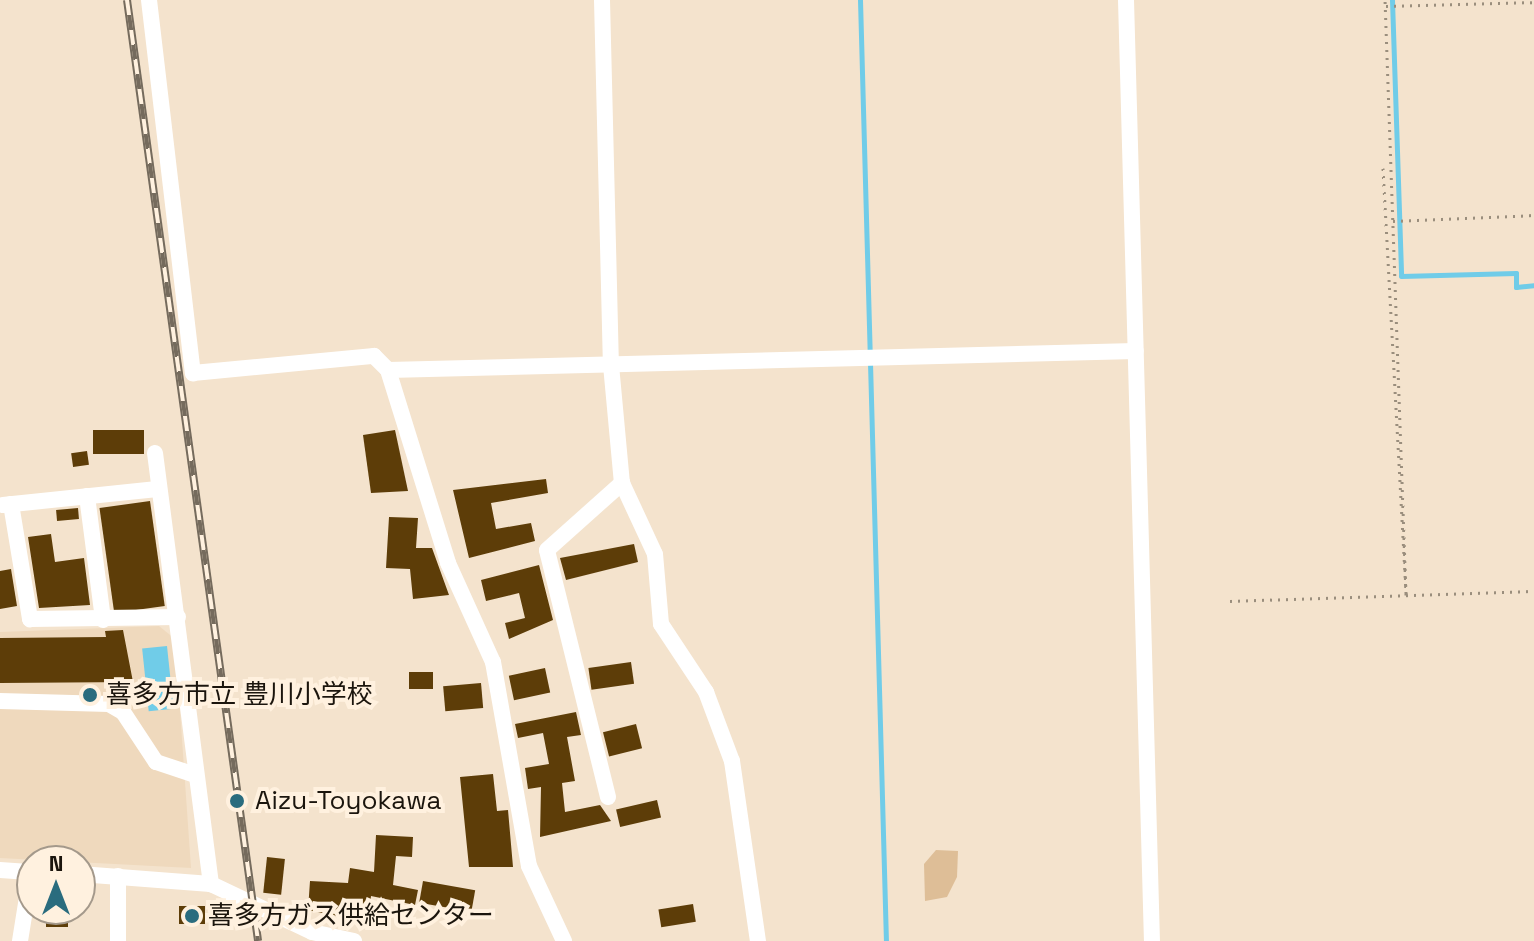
<!DOCTYPE html>
<meta charset="utf-8">
<style>
body{margin:0}
#map{position:relative;width:1534px;height:941px;overflow:hidden;background:#f4e3cd;font-family:"Space Grotesk","Noto Sans JP",sans-serif}
div>[style]{position:absolute}
[style*='--x']{left:calc(var(--x)*1px);top:calc(var(--y)*1px);width:calc(var(--w)*1px);rotate:calc(var(--a)*1deg)}
.built>*{inset:0;background:#efd9bd}
.green>*{inset:0;background:#debe97}
.water>*{inset:0;background:#70cce8;transform-origin:0 0}
.stream>*{height:5px;margin:-2.5px;padding:0 2.5px;transform-origin:2.5px;border-radius:2.5px;background:#70cce8}
.building>*{inset:0;background:#5d3d08;transform-origin:0 0}
.path>*{height:3px;margin-top:-1.5px;transform-origin:0;background:repeating-linear-gradient(90deg,#9a8e7d 0 2px,transparent 0 8px)}
.minor>*{height:16px;margin:-8px;padding:0 8px;transform-origin:8px;border-radius:8px;background:#fff}
.rail>*{height:8px;margin-top:-4px;transform-origin:0;background:repeating-linear-gradient(90deg,#fff1df 0 15px,#756b5d 0 30px);box-sizing:border-box;border-block:2px solid #756b5d}
.dots>*{width:22px;height:22px;translate:-50% -50%;box-sizing:border-box;border:4px solid #fff1df;border-radius:50%}
span{translate:-50% -50%;white-space:nowrap;text-align:center;line-height:1.15;-webkit-text-stroke:8px #fff1df;paint-order:stroke}
.poi-label{font-size:26px;color:#1b150d}
.left{translate:0 -50%;text-align:left}
.north{position:absolute;left:16px;top:845px;width:80px;height:80px;box-sizing:border-box;background:#fff1df;border:2px solid #a4998b;border-radius:50%;rotate:0deg;font-size:22px;font-weight:700;line-height:32px;text-align:center;color:#1b150d}
.north::after{content:'';display:block;margin:auto;width:28px;height:36px;background:#2a6c7e;clip-path:polygon(50% 0,100% 100%,50% 72%,0 100%)}
</style>
<div id="map">
<div class="built">
<div style="clip-path:polygon(159px 626px,175px 639px,191px 868px,0 858px,0 632px)"></div>
</div>
<div class="green">
<div style="clip-path:polygon(936px 850px,958px 851px,957px 877px,947px 897px,925px 901px,924px 864px)"></div>
</div>
<div class="water">
<div style="left:167px;top:646px;width:63px;height:25px;rotate:84deg"></div>
</div>
<div class="stream">
<div style="--x:860;--y:0;--w:941;--a:88.42"></div>
<div style="--x:1392;--y:0;--w:276;--a:88.1"></div>
<div style="--x:1401;--y:276;--w:115;--a:-1.5"></div>
<div style="--x:1516;--y:273;--w:14;--a:90"></div>
<div style="--x:1516;--y:287;--w:18;--a:-6"></div>
</div>
<div class="building">
<div style="left:93px;top:430px;width:51px;height:24px"></div>
<div style="clip-path:polygon(395px 430px,408px 491px,371px 493px,363px 435px)"></div>
<div style="left:87px;top:451px;width:14px;height:16px;rotate:82deg"></div>
<div style="clip-path:polygon(546px 479px,548px 493px,491px 503px,496px 529px,531px 523px,535px 541px,469px 558px,453px 490px)"></div>
<div style="left:150px;top:501px;width:106px;height:51px;rotate:82deg"></div>
<div style="left:78px;top:508px;width:11px;height:22px;rotate:85deg"></div>
<div style="clip-path:polygon(389px 517px,418px 518px,416px 548px,432px 548px,449px 595px,413px 599px,410px 569px,386px 568px)"></div>
<div style="clip-path:polygon(51px 534px,55px 562px,84px 558px,90px 605px,39px 608px,28px 537px)"></div>
<div style="clip-path:polygon(634px 544px,638px 562px,566px 580px,560px 558px)"></div>
<div style="clip-path:polygon(539px 565px,553px 620px,509px 639px,505px 623px,525px 618px,519px 593px,486px 601px,481px 580px)"></div>
<div style="clip-path:polygon(11px 569px,17px 606px,0 609px,0 571px)"></div>
<div style="clip-path:polygon(123px 630px,133px 682px,0 683px,0 638px,106px 637px,105px 631px)"></div>
<div style="left:631px;top:662px;width:22px;height:43px;rotate:82deg"></div>
<div style="left:545px;top:668px;width:25px;height:37px;rotate:78deg"></div>
<div style="left:409px;top:672px;width:24px;height:17px"></div>
<div style="left:481px;top:683px;width:25px;height:38px;rotate:85deg"></div>
<div style="clip-path:polygon(576px 712px,581px 735px,567px 737px,575px 781px,562px 783px,565px 812px,600px 805px,611px 821px,540px 837px,541px 787px,528px 789px,525px 768px,549px 764px,543px 733px,518px 738px,515px 724px)"></div>
<div style="left:636px;top:724px;width:25px;height:34px;rotate:76deg"></div>
<div style="clip-path:polygon(493px 774px,497px 811px,508px 810px,513px 867px,469px 867px,460px 777px)"></div>
<div style="left:657px;top:800px;width:18px;height:42px;rotate:77deg"></div>
<div style="clip-path:polygon(376px 835px,413px 837px,412px 857px,396px 856px,393px 885px,418px 890px,415px 905px,371px 896px,368px 922px,308px 910px,310px 881px,348px 883px,350px 868px,374px 872px)"></div>
<div style="left:267px;top:857px;width:18px;height:36px;rotate:6deg"></div>
<div style="left:423px;top:881px;width:53px;height:22px;rotate:10deg"></div>
<div style="left:693px;top:904px;width:18px;height:35px;rotate:81deg"></div>
<div style="left:179px;top:906px;width:26px;height:18px"></div>
<div style="left:46px;top:909px;width:22px;height:18px"></div>
</div>
<div class="path">
<div style="--x:1386;--y:6;--w:148;--a:-1.5"></div>
<div style="--x:1383;--y:168;--w:428;--a:86.9"></div>
<div style="--x:1406;--y:595;--w:595;--a:-92.02"></div>
<div style="--x:1393;--y:221;--w:141;--a:-2.4"></div>
<div style="--x:1230;--y:601;--w:304;--a:-1.9"></div>
</div>
<div class="minor">
<div style="--x:149;--y:0;--w:376;--a:83.3"></div>
<div style="--x:193;--y:373;--w:182;--a:-5.4"></div>
<div style="--x:374;--y:356;--w:20;--a:45"></div>
<div style="--x:388;--y:370;--w:202;--a:72.7"></div>
<div style="--x:448;--y:563;--w:109;--a:65.6"></div>
<div style="--x:493;--y:662;--w:207;--a:80"></div>
<div style="--x:529;--y:866;--w:83;--a:65"></div>
<div style="--x:602;--y:0;--w:365;--a:88.6"></div>
<div style="--x:611;--y:365;--w:119;--a:84.7"></div>
<div style="--x:622;--y:483;--w:78;--a:65.1"></div>
<div style="--x:655;--y:554;--w:70;--a:85.1"></div>
<div style="--x:661;--y:624;--w:82;--a:56.5"></div>
<div style="--x:706;--y:692;--w:74;--a:69.4"></div>
<div style="--x:732;--y:761;--w:182;--a:81.8"></div>
<div style="--x:1126;--y:0;--w:941;--a:88.42"></div>
<div style="--x:388;--y:370;--w:748;--a:-1.46"></div>
<div style="--x:155;--y:453;--w:435;--a:82.6"></div>
<div style="--x:87;--y:496;--w:125;--a:82.6"></div>
<div style="--x:11;--y:504;--w:117;--a:80.6"></div>
<div style="--x:30;--y:619;--w:148;--a:-0.8"></div>
<div style="--x:3;--y:505;--w:155;--a:-5.9"></div>
<div style="--x:0;--y:701;--w:109;--a:1.6"></div>
<div style="--x:109;--y:704;--w:16;--a:30"></div>
<div style="--x:123;--y:712;--w:60;--a:56.6"></div>
<div style="--x:156;--y:762;--w:41;--a:18.4"></div>
<div style="--x:608;--y:797;--w:254;--a:-103.9"></div>
<div style="--x:547;--y:550;--w:101;--a:-41.8"></div>
<div style="--x:0;--y:870;--w:32;--a:4"></div>
<div style="--x:80;--y:874;--w:131;--a:4.4"></div>
<div style="--x:211;--y:884;--w:112;--a:25.4"></div>
<div style="--x:312;--y:932;--w:43;--a:12.1"></div>
<div style="--x:118;--y:876;--w:65;--a:90"></div>
<div style="--x:20;--y:941;--w:70;--a:-80.9"></div>
</div>
<div class="rail">
<div style="--x:127;--y:0;--w:950;--a:82.07"></div>
</div>
<div class="dots">
<div style="left:90px;top:695px;background:#2a6c7e"></div>
<div style="left:237px;top:801px;background:#2a6c7e"></div>
<div style="left:192px;top:916px;background:#2a6c7e"></div>
</div>
<div class="poi-label">
<span class="left" style="left:106px;top:695px">喜多方市立 豊川小学校</span>
<span class="left" style="left:255px;top:801px">Aizu-Toyokawa</span>
<span class="left" style="left:208px;top:916px">喜多方ガス供給センター</span>
</div>
<div class="north">N</div>
</div>
